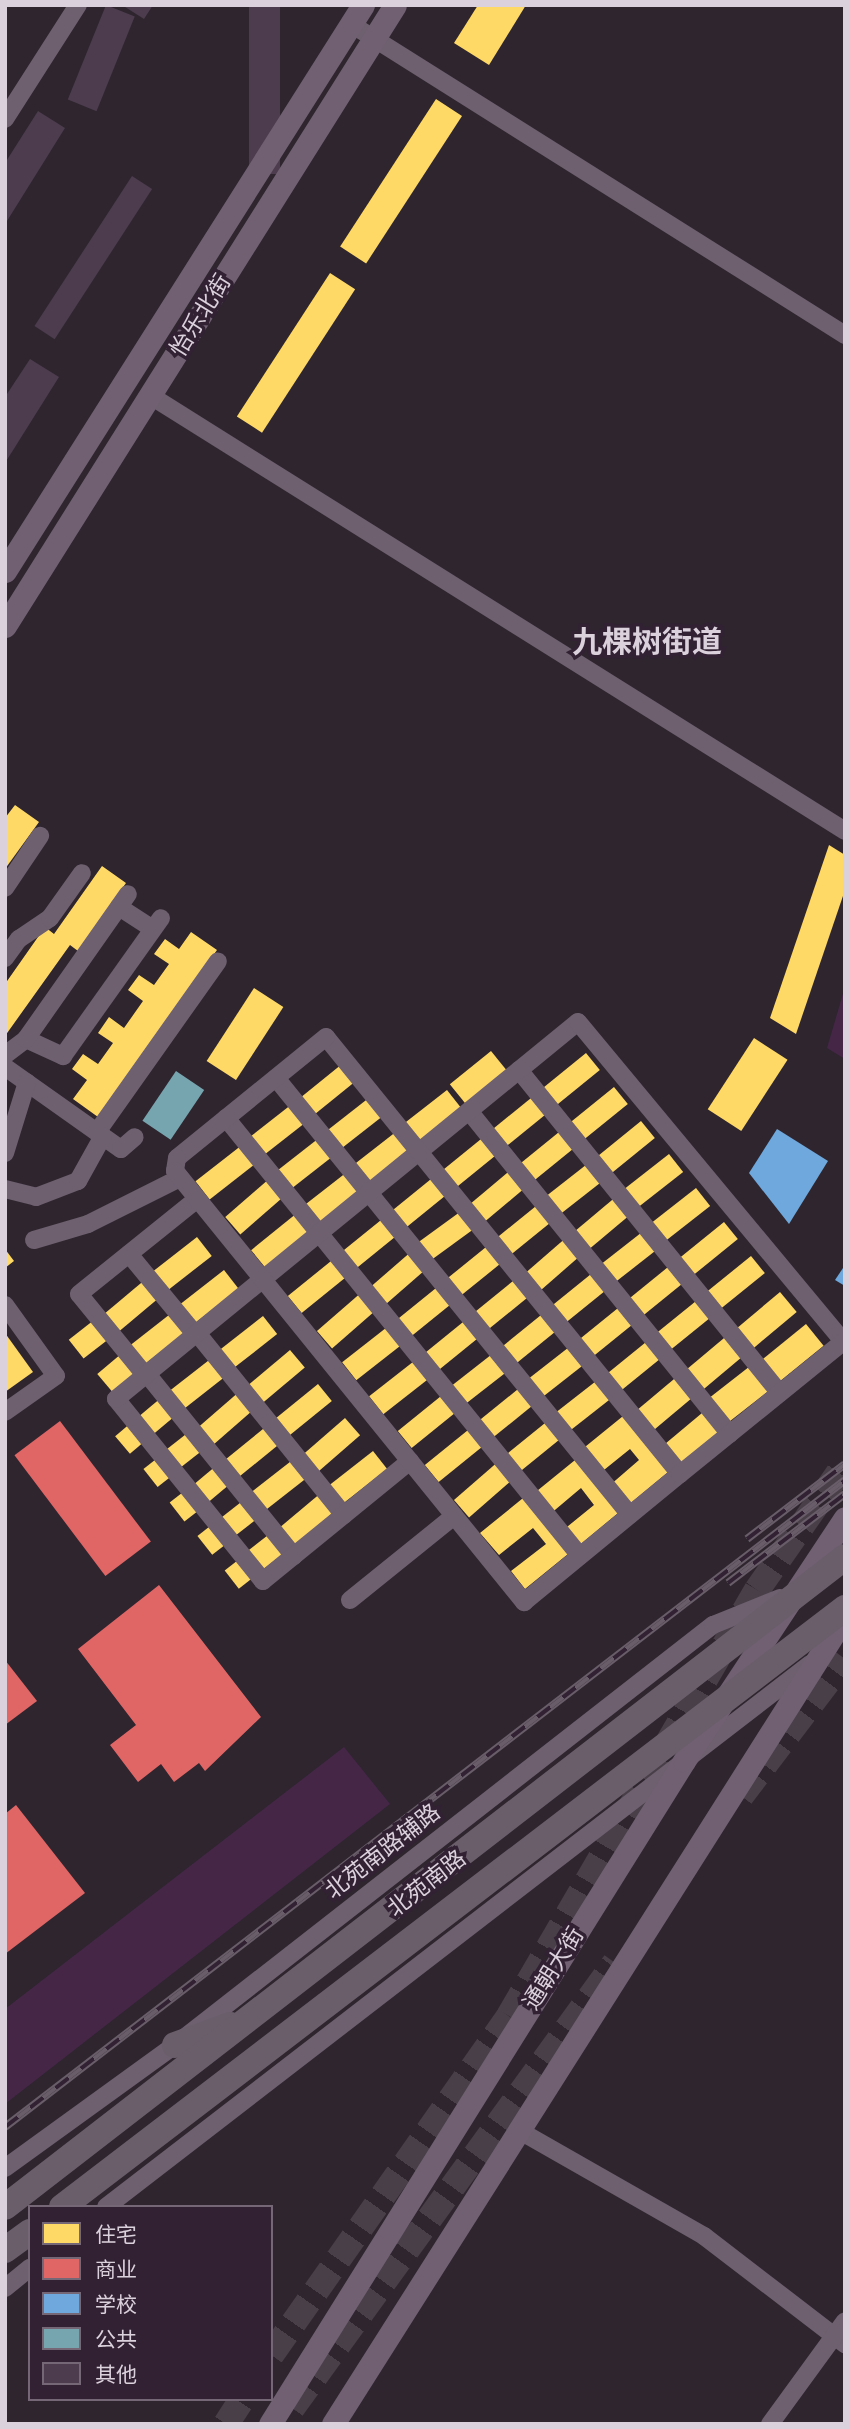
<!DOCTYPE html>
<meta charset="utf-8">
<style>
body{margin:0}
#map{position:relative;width:850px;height:2429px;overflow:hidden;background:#2e252f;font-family:"Source Sans 3","Noto Sans SC",sans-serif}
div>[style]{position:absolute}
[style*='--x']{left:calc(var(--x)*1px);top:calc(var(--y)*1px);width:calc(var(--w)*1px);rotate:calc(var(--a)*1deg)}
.green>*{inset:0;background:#452647}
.homes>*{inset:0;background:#ffd966;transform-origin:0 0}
.shops>*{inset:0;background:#e06666;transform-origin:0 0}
.schools>*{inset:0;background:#6fa8dc}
.public>*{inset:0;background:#76a5af;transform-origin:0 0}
.building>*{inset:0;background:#4c3c4d;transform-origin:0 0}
.highway-tunnel>*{height:26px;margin-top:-13px;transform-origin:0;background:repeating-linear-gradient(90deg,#483f49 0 26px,transparent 0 39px)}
.minor>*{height:18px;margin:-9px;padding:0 9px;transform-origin:9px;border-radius:9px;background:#6e606f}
.major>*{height:23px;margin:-11.5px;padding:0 11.5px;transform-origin:11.5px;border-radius:11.5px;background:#706071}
.highway>*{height:26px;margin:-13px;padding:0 13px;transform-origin:13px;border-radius:13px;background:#6a5e6b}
.rail>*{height:8px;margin-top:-4px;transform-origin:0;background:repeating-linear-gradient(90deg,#322133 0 16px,#685d69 0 32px);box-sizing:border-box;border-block:2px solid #685d69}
span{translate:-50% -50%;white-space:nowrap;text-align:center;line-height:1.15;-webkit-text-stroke:7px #322133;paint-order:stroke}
.street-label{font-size:23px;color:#dbd1dc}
.district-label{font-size:30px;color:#dbd1dc;font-weight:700}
.frame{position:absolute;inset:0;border:7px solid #dbd1dc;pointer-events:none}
.legend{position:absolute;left:28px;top:2205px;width:245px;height:196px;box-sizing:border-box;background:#322133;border:2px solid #766777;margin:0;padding:9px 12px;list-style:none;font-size:21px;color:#dbd1dc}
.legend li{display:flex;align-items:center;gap:14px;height:35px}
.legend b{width:35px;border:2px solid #766777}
</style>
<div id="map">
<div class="green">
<div style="clip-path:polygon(845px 987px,845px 1059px,827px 1048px)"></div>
<div style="clip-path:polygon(344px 1747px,390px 1804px,5px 2104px,5px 2009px)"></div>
</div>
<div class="homes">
<div style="clip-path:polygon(478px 5px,526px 5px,489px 65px,454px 43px)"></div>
<div style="left:436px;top:99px;width:31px;height:176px;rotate:33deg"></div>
<div style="left:330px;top:273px;width:30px;height:171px;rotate:33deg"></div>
<div style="clip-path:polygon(15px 805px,39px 822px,5px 869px,5px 818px)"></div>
<div style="clip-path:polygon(829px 845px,845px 855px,845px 890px,796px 1034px,770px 1018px)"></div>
<div style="clip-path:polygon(102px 866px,126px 883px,78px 951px,70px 945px,5px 1036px,5px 984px,45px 927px,54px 934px)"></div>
<div style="clip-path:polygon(191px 932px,217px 950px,98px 1117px,73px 1099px,87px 1080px,72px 1069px,83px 1054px,98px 1064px,113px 1043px,98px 1033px,109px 1017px,124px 1028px,143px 1001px,128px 990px,139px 975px,154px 985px,169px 964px,154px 954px,165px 939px,179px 949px)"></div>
<div style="left:254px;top:988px;width:35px;height:87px;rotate:33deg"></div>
<div style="left:754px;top:1038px;width:40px;height:85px;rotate:33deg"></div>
<div style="left:491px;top:1051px;width:26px;height:53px;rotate:51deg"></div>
<div style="left:586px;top:1053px;width:22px;height:61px;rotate:51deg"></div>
<div style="left:342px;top:1064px;width:22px;height:58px;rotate:51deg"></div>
<div style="left:614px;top:1087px;width:22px;height:62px;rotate:51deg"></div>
<div style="left:447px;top:1090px;width:23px;height:59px;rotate:52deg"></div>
<div style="left:536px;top:1094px;width:22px;height:61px;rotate:51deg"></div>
<div style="left:370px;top:1097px;width:23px;height:60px;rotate:52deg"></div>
<div style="left:292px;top:1104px;width:23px;height:60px;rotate:52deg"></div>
<div style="left:641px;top:1121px;width:22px;height:61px;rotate:51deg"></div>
<div style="left:564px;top:1128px;width:22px;height:61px;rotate:51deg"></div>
<div style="left:397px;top:1131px;width:23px;height:59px;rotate:52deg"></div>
<div style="left:486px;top:1135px;width:22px;height:61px;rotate:51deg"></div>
<div style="left:319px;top:1138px;width:23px;height:58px;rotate:52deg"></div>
<div style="left:242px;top:1145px;width:23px;height:59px;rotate:52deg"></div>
<div style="left:669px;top:1154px;width:23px;height:62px;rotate:52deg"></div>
<div style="left:591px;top:1161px;width:23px;height:62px;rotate:52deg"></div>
<div style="left:513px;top:1168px;width:23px;height:61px;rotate:50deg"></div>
<div style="left:347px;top:1172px;width:23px;height:59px;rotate:52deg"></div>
<div style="left:436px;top:1175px;width:22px;height:61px;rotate:51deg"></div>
<div style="left:269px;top:1179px;width:23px;height:58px;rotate:49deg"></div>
<div style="left:696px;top:1188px;width:23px;height:62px;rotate:52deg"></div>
<div style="left:618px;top:1195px;width:23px;height:61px;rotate:50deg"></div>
<div style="left:541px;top:1202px;width:22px;height:62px;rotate:51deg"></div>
<div style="left:464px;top:1209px;width:22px;height:62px;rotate:54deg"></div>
<div style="left:297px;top:1213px;width:22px;height:59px;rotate:51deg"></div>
<div style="left:386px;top:1216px;width:22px;height:62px;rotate:51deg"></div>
<div style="left:724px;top:1222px;width:22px;height:62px;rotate:51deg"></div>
<div style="left:646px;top:1229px;width:23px;height:62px;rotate:52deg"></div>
<div style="left:568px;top:1236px;width:23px;height:61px;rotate:49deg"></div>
<div style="left:197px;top:1237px;width:24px;height:61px;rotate:52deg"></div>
<div style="left:491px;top:1243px;width:22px;height:62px;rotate:51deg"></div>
<div style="clip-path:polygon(5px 1249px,14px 1261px,5px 1268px)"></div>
<div style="left:413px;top:1250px;width:23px;height:61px;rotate:49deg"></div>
<div style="left:751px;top:1256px;width:22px;height:62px;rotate:51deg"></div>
<div style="left:336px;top:1257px;width:22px;height:62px;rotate:51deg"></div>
<div style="left:673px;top:1263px;width:22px;height:61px;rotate:51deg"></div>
<div style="left:224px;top:1270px;width:24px;height:61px;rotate:52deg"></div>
<div style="left:596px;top:1270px;width:22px;height:62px;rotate:51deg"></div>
<div style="left:518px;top:1277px;width:22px;height:61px;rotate:51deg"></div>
<div style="left:147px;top:1278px;width:23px;height:61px;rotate:50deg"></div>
<div style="left:441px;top:1284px;width:22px;height:62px;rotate:51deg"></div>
<div style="left:363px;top:1291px;width:23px;height:61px;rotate:49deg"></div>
<div style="left:780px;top:1292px;width:26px;height:61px;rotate:50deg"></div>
<div style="left:701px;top:1297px;width:22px;height:62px;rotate:51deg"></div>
<div style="left:623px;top:1304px;width:22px;height:62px;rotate:51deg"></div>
<div style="left:174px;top:1311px;width:24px;height:62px;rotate:52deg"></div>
<div style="left:546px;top:1311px;width:22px;height:61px;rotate:51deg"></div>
<div style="left:263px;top:1316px;width:23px;height:60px;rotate:52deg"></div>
<div style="left:468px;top:1318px;width:22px;height:61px;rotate:51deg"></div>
<div style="left:94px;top:1320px;width:24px;height:32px;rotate:52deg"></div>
<div style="left:391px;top:1324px;width:23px;height:62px;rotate:52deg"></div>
<div style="left:806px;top:1324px;width:28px;height:61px;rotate:51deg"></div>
<div style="clip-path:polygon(5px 1333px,33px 1372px,5px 1392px)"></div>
<div style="left:730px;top:1333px;width:26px;height:61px;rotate:50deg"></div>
<div style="left:651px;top:1338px;width:22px;height:61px;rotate:51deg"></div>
<div style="left:573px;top:1344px;width:23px;height:61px;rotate:52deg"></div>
<div style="left:290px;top:1350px;width:23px;height:59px;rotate:50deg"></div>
<div style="left:496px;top:1351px;width:23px;height:62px;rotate:52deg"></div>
<div style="left:121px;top:1354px;width:25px;height:31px;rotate:50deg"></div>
<div style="left:213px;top:1357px;width:23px;height:59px;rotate:52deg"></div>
<div style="left:418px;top:1358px;width:23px;height:62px;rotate:52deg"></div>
<div style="left:754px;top:1363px;width:31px;height:61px;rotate:52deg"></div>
<div style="left:680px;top:1374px;width:26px;height:61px;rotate:50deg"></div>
<div style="left:600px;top:1378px;width:23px;height:61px;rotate:52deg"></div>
<div style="left:318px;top:1384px;width:22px;height:59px;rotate:51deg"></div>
<div style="left:523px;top:1385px;width:22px;height:62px;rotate:51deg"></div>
<div style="left:240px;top:1391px;width:23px;height:58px;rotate:49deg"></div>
<div style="left:446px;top:1392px;width:22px;height:62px;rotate:51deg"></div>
<div style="left:162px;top:1397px;width:23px;height:35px;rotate:50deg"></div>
<div style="left:708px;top:1408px;width:25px;height:62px;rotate:50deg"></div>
<div style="clip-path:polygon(628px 1412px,673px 1468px,626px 1507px,609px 1486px,639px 1460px,630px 1449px,599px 1474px,580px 1451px)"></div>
<div style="left:345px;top:1418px;width:23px;height:59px;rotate:49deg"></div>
<div style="left:550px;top:1419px;width:22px;height:61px;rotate:51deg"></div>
<div style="left:132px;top:1422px;width:23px;height:22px;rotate:50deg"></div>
<div style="left:268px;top:1425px;width:22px;height:59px;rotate:51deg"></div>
<div style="left:473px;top:1426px;width:22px;height:62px;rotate:51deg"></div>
<div style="left:190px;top:1431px;width:23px;height:36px;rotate:52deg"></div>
<div style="left:373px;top:1451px;width:23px;height:60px;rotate:52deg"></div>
<div style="left:160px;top:1456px;width:23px;height:21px;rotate:52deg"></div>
<div style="clip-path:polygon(580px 1456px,623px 1509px,576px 1548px,562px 1531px,594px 1505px,581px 1488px,549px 1515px,532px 1495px)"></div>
<div style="left:295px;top:1458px;width:23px;height:60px;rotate:52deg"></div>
<div style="left:500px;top:1460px;width:23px;height:61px;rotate:49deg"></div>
<div style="left:217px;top:1465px;width:23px;height:35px;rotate:50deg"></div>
<div style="left:187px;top:1489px;width:24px;height:22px;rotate:52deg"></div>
<div style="left:322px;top:1492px;width:23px;height:58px;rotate:50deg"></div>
<div style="clip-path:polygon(528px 1494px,573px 1550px,525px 1589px,511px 1571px,546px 1544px,533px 1528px,499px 1555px,480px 1533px)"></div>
<div style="left:245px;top:1499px;width:23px;height:36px;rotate:52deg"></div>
<div style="left:214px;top:1523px;width:24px;height:21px;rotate:52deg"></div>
<div style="left:272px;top:1532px;width:24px;height:35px;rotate:52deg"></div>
<div style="left:242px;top:1557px;width:23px;height:22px;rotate:52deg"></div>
</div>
<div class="shops">
<div style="left:60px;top:1421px;width:151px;height:57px;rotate:53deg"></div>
<div style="clip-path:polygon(159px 1585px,261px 1717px,205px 1771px,199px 1763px,174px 1782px,161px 1764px,138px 1782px,110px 1745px,136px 1725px,78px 1649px)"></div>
<div style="clip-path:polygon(5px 1660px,37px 1701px,5px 1725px)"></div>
<div style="clip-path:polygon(16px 1805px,85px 1893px,5px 1954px,5px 1814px)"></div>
</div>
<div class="schools">
<div style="clip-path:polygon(777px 1129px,828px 1161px,789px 1224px,749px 1173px)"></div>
<div style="clip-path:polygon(845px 1265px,845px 1286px,835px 1280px)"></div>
</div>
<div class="public">
<div style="left:176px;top:1071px;width:34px;height:60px;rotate:34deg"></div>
</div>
<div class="building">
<div style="left:106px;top:5px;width:31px;height:102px;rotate:22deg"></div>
<div style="clip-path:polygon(122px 5px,153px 5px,144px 19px)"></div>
<div style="left:249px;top:5px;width:31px;height:169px"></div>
<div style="clip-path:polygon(38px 111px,65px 128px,7px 221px,5px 163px)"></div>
<div style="left:132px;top:176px;width:24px;height:179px;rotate:33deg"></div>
<div style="clip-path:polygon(30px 359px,59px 377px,5px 463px,5px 397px)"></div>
</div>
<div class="highway-tunnel">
<div style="--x:741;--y:1796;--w:172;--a:-52.8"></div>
<div style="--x:271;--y:2355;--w:414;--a:-54.9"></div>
<div style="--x:509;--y:2016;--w:493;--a:-59.8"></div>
<div style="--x:757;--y:1590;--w:154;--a:-55.1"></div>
<div style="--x:292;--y:2408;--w:550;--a:-54.03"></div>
<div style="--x:226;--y:2424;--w:30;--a:-57"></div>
</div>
<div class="minor">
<div style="--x:351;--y:24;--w:584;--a:32.19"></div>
<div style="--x:5;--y:119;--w:135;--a:-57.4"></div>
<div style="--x:151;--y:396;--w:819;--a:32.08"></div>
<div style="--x:5;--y:888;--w:63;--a:-56.1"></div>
<div style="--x:119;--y:907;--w:40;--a:32.9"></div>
<div style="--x:5;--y:958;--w:24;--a:-54"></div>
<div style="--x:19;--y:939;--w:37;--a:-34"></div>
<div style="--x:50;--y:918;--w:55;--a:-54.6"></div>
<div style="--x:26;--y:1039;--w:41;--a:24.7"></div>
<div style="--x:63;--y:1056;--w:169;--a:-54.6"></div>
<div style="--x:5;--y:1055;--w:26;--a:-37"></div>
<div style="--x:26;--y:1039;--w:177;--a:-54.9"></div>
<div style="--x:5;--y:1067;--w:142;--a:35.3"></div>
<div style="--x:121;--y:1149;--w:18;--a:-41"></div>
<div style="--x:519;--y:1070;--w:415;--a:51.1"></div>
<div style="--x:276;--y:1078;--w:562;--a:50.99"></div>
<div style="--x:469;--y:1111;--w:415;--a:51.1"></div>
<div style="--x:226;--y:1118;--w:563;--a:51.05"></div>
<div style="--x:97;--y:1132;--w:209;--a:-54.7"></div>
<div style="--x:5;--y:1153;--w:74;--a:-72.8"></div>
<div style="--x:5;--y:1189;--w:32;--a:14"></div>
<div style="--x:36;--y:1197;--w:45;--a:-20.9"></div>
<div style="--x:78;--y:1181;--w:51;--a:-60.9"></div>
<div style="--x:34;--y:1240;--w:56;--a:-16.5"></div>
<div style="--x:88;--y:1224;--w:103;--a:-26.6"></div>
<div style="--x:129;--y:1254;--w:104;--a:50.5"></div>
<div style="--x:5;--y:1305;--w:87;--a:54.3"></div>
<div style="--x:56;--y:1376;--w:62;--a:144.8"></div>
<div style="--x:197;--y:1333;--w:234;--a:51.1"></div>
<div style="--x:147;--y:1374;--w:234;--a:51.1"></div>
<div style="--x:145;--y:1375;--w:104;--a:-129.2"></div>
<div style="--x:79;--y:1294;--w:151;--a:-38.8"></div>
<div style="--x:410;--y:1461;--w:190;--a:140.8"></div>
<div style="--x:263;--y:1581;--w:234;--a:-128.9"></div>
<div style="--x:116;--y:1399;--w:596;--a:-39.22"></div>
<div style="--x:578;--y:1022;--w:418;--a:50.3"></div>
<div style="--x:680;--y:1474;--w:562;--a:-129.01"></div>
<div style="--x:326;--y:1037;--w:192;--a:140.9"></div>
<div style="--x:177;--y:1158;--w:13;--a:99"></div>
<div style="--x:175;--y:1171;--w:555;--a:51"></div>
<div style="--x:524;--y:1602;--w:202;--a:-39.4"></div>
<div style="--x:680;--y:1474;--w:210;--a:-39"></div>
<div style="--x:350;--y:1600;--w:134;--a:-38.9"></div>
<div style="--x:520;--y:2131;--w:212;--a:29.7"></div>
<div style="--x:704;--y:2236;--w:178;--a:37.5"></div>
<div style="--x:5;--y:2168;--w:210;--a:-35.9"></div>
<div style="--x:175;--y:2045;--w:683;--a:-37.98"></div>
<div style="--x:713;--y:1625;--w:72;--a:-21.9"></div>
<div style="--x:106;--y:2207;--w:889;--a:-37.64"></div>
<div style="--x:5;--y:2288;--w:32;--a:-39"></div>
<div style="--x:770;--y:2424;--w:127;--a:-53.9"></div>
</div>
<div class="major">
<div style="--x:5;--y:571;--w:670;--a:-57.69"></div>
<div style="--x:5;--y:626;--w:733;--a:-57.87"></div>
<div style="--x:270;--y:2424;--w:782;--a:-58.02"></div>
<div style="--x:684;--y:1761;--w:291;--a:-56.5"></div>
<div style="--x:333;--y:2424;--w:957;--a:-57.64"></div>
</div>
<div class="highway">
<div style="--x:175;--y:2045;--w:59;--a:-19.7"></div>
<div style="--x:5;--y:2207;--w:1062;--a:-37.73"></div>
<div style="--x:62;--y:2207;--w:986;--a:-37.42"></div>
<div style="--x:5;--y:2250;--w:31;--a:-36"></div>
</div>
<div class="rail">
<div style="--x:747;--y:1539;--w:123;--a:-37.4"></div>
<div style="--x:728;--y:1583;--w:147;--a:-37.3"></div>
<div style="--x:5;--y:2127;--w:1060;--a:-37.6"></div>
</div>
<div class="street-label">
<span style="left:201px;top:316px;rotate:-58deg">怡乐北街</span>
<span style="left:383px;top:1852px;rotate:-38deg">北苑南路辅路</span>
<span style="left:427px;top:1884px;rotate:-38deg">北苑南路</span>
<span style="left:554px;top:1969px;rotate:-58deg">通朝大街</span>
</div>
<div class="district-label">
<span style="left:647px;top:643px">九棵树街道</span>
</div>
<div class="frame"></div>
<ul class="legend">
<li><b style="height:19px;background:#ffd966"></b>住宅</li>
<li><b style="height:19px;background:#e06666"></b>商业</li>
<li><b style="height:19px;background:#6fa8dc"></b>学校</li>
<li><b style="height:19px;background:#76a5af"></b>公共</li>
<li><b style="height:19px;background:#4c3c4d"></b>其他</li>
</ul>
</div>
